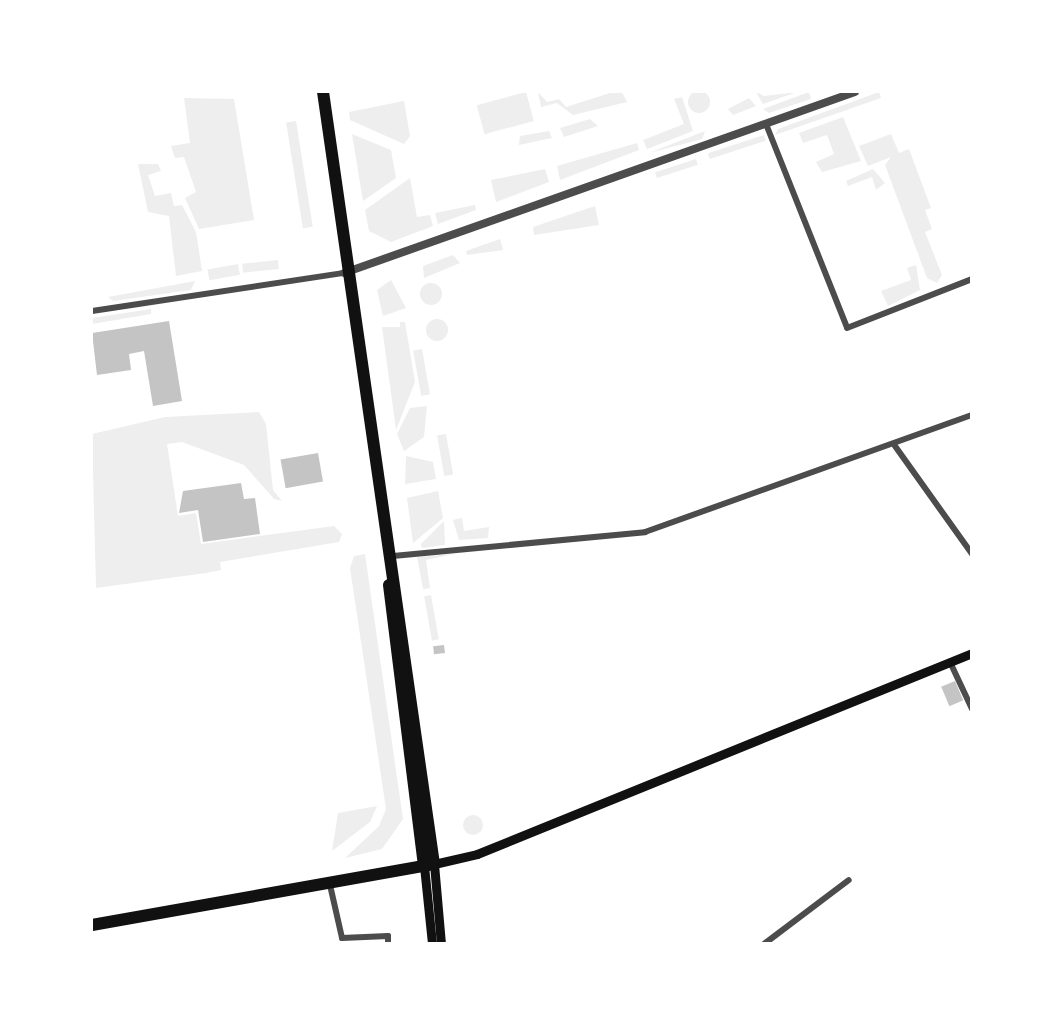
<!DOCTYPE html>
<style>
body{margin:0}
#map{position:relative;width:1063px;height:1035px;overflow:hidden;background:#fff;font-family:Inter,sans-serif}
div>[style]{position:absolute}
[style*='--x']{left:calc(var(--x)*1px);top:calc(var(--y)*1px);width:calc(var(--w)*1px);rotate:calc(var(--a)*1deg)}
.green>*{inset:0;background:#eee;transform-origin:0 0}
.round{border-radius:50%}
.building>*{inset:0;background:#c4c4c4;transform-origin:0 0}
.minor>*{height:6px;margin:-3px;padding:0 3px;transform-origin:3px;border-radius:3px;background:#4c4c4c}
.tertiary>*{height:8px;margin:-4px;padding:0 4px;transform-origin:4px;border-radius:4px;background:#4c4c4c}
.secondary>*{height:9px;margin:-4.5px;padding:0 4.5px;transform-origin:4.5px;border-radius:4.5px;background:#111}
.trunk>*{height:12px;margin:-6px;padding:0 6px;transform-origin:6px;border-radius:6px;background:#111}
span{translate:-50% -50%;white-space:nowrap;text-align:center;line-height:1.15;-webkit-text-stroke:4.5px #fff;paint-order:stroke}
.frame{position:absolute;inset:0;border:93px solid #fff;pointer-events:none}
</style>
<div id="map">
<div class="green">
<div class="round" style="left:688px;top:91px;width:22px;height:22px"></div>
<div style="left:526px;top:92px;width:30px;height:51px;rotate:75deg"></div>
<div style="clip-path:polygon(538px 92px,547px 102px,559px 99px,566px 107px,613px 92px,622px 92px,627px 102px,573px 115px,557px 103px,541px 107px)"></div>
<div style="clip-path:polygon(756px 92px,764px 96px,797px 92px,763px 104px)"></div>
<div style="clip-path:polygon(809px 92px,811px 99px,769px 113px,763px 109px)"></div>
<div style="clip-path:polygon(879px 92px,881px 98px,775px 135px,778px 129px)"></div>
<div style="clip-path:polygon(682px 97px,693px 131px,647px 149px,643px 140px,684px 124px,674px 99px)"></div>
<div style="clip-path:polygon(184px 98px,234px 99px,254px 220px,199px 229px,185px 198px,196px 192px,184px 157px,175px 158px,171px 146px,190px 143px)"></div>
<div style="clip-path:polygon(749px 98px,756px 106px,733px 115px,728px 109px)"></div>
<div style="clip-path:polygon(404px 101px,410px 136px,404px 144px,350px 120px,349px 112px)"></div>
<div style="clip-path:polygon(843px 117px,861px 161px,822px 172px,816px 162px,834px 154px,827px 135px,803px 143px,799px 133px)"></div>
<div style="clip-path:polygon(590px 119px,598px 126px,564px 137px,560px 128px)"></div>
<div style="left:296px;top:121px;width:107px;height:10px;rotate:81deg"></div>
<div style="clip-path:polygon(549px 131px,552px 138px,519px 145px,520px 136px)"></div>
<div style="clip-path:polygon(705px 131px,702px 139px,649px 153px)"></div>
<div style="clip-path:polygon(352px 134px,391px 150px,396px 178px,363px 201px)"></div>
<div style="clip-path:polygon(891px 134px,899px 153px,909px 149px,931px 208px,925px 210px,932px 229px,925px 232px,942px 275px,937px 283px,927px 278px,885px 165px,891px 157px,868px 166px,859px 146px)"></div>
<div style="left:764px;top:135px;width:6px;height:59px;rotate:72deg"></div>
<div style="clip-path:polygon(637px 143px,639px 150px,560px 180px,557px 166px)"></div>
<div style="left:696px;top:159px;width:6px;height:43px;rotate:72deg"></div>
<div style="clip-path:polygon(138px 164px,158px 164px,161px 171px,148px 175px,155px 196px,171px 193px,174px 206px,182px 205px,196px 232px,202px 271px,176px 276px,169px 216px,148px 212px)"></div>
<div style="clip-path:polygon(545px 169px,549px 182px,496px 202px,491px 180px)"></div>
<div style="clip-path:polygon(873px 169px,885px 183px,876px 190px,872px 177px,848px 186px,846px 181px)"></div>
<div style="clip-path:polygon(410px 178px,417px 217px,430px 215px,433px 226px,391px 242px,369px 231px,365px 210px)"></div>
<div style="clip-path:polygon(475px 205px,476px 210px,438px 224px,435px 213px)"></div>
<div style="clip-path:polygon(595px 206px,599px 225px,534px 235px,533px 227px)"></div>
<div style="clip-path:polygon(500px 239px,503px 250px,467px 255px,466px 251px)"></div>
<div style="clip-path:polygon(453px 255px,460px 263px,424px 278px,423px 266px)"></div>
<div style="left:278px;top:260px;width:9px;height:36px;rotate:84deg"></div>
<div style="left:238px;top:264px;width:11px;height:31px;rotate:80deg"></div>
<div style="clip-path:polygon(916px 265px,920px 290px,888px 306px,881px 291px,911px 280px,907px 268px)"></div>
<div style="clip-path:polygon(391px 280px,406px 308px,383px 316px,377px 290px)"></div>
<div style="clip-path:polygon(195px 281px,191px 290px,113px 301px,108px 297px)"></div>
<div class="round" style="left:420px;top:283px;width:22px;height:22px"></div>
<div style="clip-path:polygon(151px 309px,151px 314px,92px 324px,92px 318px)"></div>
<div class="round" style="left:426px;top:319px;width:22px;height:22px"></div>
<div style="clip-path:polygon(400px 322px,405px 322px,415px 382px,396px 430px,382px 327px,400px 327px)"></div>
<div style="left:422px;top:349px;width:46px;height:9px;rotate:80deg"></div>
<div style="clip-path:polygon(427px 406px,424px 437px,404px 451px,397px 434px,410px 408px)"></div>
<div style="clip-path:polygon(259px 412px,266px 424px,273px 490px,282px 501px,274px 499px,244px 465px,182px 442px,167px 444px,178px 516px,196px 513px,201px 544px,334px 526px,342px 534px,339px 542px,220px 562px,221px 570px,206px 573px,96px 588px,92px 434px,165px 417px)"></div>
<div style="left:446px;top:434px;width:41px;height:9px;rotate:80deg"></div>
<div style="clip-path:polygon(406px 456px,433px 462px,436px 479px,405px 484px)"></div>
<div style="clip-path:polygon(438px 491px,443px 518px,413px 543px,407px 498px)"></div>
<div style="clip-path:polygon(462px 518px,464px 531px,489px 527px,488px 538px,459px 540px,453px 520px)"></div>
<div style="clip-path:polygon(444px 521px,445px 545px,422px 548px,421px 544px)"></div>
<div style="clip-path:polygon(365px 554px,403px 819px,382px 849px,345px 858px,379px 826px,386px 809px,350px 568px,354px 556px)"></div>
<div style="clip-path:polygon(454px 554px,426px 560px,430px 588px,423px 589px,417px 557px)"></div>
<div style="left:431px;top:595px;width:45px;height:7px;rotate:80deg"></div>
<div style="clip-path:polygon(377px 806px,370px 822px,332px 851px,338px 813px)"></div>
<div class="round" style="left:463px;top:815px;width:20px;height:20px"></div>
</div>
<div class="building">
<div style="clip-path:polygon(169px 321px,182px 401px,153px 406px,144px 351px,129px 354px,131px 370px,97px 375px,92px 333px)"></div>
<div style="left:318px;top:453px;width:29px;height:38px;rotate:80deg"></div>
<div style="clip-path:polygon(241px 483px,244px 499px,255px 498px,260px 534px,203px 542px,198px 510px,179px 513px,183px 491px)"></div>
<div style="left:444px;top:645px;width:8px;height:11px;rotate:83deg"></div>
<div style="left:955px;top:681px;width:21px;height:15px;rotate:67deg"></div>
</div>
<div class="minor">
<div style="--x:766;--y:124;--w:219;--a:68.3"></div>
<div style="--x:847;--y:328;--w:134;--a:-21.4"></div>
<div style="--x:92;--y:311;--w:255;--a:-8.6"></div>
<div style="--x:895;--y:446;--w:133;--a:54.5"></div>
<div style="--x:393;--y:556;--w:253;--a:-5.4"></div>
<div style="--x:645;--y:532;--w:347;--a:-19.7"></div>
<div style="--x:950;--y:662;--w:52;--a:64.9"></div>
<div style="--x:330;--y:885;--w:54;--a:77.2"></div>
<div style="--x:342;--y:938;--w:46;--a:-2.5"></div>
<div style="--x:388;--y:936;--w:8;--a:90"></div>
<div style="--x:764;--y:944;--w:106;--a:-37"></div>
</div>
<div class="tertiary">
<div style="--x:344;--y:273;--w:542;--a:-19.5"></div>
</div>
<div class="secondary">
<div style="--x:424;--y:866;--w:78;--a:84.1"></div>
<div style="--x:441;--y:944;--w:80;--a:-95"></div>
<div style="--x:434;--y:864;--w:44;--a:-13.1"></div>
<div style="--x:477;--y:854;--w:534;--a:-22.1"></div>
</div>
<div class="trunk">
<div style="--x:389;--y:585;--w:283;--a:82.9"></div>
<div style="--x:92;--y:925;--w:347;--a:-10.1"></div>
<div style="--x:434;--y:864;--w:780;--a:-98.18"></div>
</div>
<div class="frame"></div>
</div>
